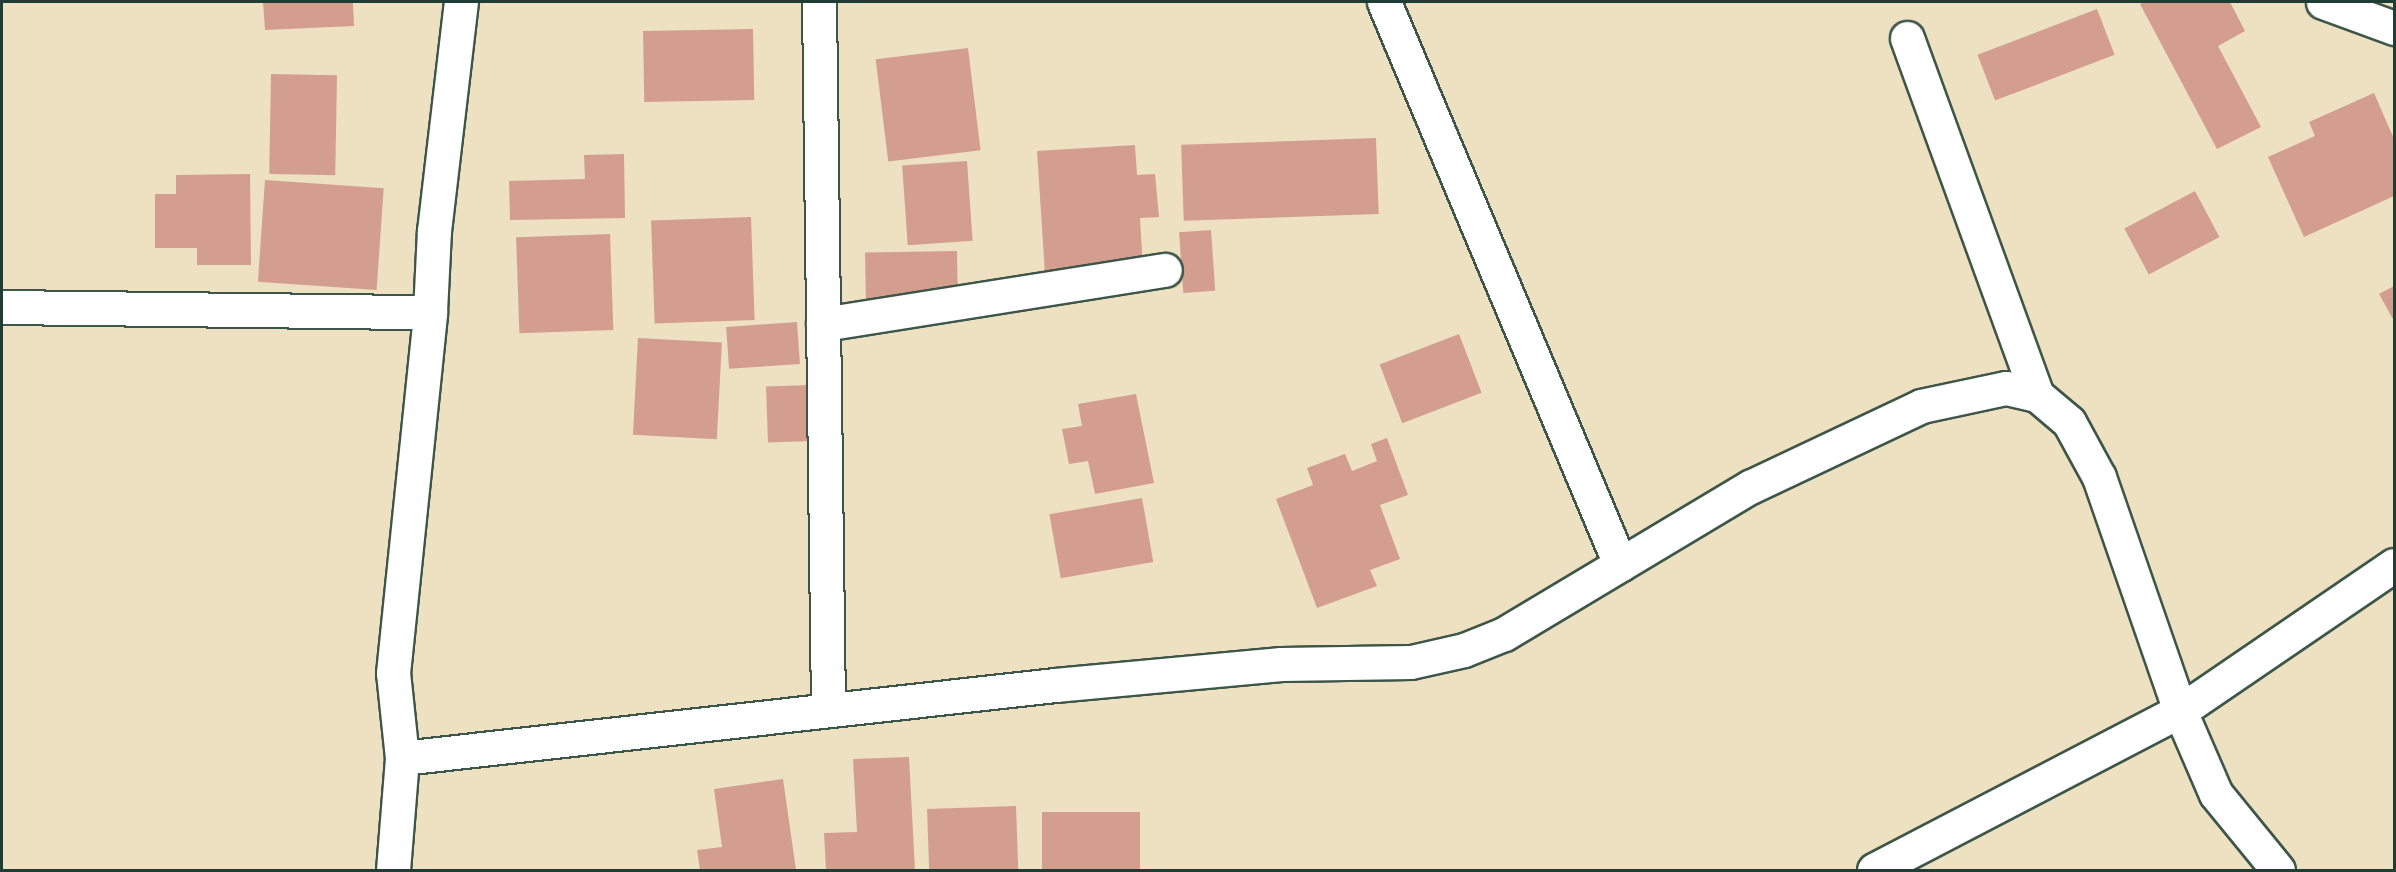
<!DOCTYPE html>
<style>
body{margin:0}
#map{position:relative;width:2396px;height:872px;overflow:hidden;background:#ede1c1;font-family:Kalam,sans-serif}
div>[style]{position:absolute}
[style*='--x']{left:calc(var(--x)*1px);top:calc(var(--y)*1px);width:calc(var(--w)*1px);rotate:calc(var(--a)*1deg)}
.building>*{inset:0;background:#d49e8e;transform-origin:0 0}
.roads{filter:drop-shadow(2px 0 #3e5649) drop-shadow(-2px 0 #3e5649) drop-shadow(0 2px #3e5649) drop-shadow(0 -2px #3e5649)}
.minor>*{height:33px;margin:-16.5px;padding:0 16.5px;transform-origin:16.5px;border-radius:16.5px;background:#fff}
span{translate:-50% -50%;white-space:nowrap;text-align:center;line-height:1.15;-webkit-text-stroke:6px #fdfcf7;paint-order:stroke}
.frame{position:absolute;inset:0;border:3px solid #1f3d34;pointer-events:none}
</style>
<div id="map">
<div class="building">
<div style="clip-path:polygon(263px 2px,353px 2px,354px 26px,265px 30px)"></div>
<div style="clip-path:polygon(2144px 2px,2230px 2px,2245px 31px,2218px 46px,2261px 127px,2217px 149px,2140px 4px)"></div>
<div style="left:2097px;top:9px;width:49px;height:128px;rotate:69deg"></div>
<div style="left:753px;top:29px;width:71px;height:110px;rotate:89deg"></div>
<div style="left:968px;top:48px;width:103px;height:93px;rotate:83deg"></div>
<div style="left:271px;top:74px;width:66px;height:100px;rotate:1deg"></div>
<div style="clip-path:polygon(2374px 93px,2394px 139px,2394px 196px,2304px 237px,2268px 157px,2315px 136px,2309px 122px)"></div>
<div style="left:1376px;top:138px;width:76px;height:195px;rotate:88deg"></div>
<div style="clip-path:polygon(1135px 145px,1137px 175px,1155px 174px,1159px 217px,1140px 218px,1143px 269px,1045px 274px,1037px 151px)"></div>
<div style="clip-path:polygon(624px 154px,625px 218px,510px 220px,509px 181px,585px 179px,584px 155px)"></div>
<div style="left:967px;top:161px;width:80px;height:65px;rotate:86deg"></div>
<div style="clip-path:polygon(250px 174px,251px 265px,197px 265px,197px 248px,155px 248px,155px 194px,176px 194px,176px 175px)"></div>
<div style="left:265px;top:180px;width:119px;height:102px;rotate:4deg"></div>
<div style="left:2195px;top:191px;width:52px;height:80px;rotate:62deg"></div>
<div style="left:751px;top:217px;width:103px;height:100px;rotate:88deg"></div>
<div style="left:1211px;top:230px;width:61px;height:32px;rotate:86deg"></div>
<div style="left:610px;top:234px;width:96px;height:94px;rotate:88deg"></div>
<div style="left:957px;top:251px;width:48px;height:92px;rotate:89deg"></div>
<div style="clip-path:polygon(2394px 286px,2394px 321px,2379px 294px)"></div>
<div style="left:797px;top:322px;width:42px;height:71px;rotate:86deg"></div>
<div style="left:1459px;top:334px;width:63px;height:85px;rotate:69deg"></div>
<div style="left:638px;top:338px;width:84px;height:97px;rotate:3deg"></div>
<div style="left:810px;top:385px;width:56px;height:44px;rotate:88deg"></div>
<div style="clip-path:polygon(1136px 394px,1154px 483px,1095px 494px,1088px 461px,1069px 464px,1062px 429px,1082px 426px,1078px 404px)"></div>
<div style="clip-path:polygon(1387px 438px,1408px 495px,1380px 505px,1400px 559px,1370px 570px,1377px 586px,1317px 608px,1276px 499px,1313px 485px,1307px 468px,1345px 454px,1352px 471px,1377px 461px,1371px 444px)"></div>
<div style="left:1142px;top:498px;width:65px;height:94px;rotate:80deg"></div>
<div style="clip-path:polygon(909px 757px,915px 870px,826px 870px,824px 833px,857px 832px,853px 759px)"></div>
<div style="clip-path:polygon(783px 779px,796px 870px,700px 870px,697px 850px,722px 847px,714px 789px)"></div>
<div style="left:1016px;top:806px;width:64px;height:89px;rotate:88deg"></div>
<div style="left:1042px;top:812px;width:98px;height:58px"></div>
</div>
<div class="roads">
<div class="minor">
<div style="--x:819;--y:2;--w:707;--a:89.27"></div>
<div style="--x:1384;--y:2;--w:610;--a:67.22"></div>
<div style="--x:2323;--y:2;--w:76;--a:20.1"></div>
<div style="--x:1907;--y:38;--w:380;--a:70"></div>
<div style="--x:2;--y:307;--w:428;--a:0.7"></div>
<div style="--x:823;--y:324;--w:346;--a:-9"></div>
<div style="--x:402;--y:758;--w:657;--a:-6.38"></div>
<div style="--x:1055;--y:685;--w:227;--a:-5.3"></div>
<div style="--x:1281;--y:664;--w:130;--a:-0.9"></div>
<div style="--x:1411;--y:662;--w:54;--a:-12.8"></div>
<div style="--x:1464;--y:650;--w:43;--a:-21.8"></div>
<div style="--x:1504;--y:634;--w:287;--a:-30.9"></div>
<div style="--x:1750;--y:487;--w:189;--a:-25.3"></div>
<div style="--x:1921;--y:406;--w:87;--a:-12"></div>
<div style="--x:2006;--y:388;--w:32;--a:13"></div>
<div style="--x:2037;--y:395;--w:42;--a:40.2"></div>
<div style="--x:2069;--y:422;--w:63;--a:61.4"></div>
<div style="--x:2099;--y:477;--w:248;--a:70.9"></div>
<div style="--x:2180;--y:711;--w:90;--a:66.6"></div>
<div style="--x:2216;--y:794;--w:98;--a:50.8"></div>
<div style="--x:393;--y:870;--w:112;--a:-85.4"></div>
<div style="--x:402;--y:758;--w:85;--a:-96"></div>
<div style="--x:393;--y:673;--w:363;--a:-84.1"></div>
<div style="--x:430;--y:312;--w:81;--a:-87.2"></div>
<div style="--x:434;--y:231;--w:231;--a:-83.3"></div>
<div style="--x:1874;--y:870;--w:345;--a:-27.5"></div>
<div style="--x:2180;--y:711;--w:259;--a:-34.3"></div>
</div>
</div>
<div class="frame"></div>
</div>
